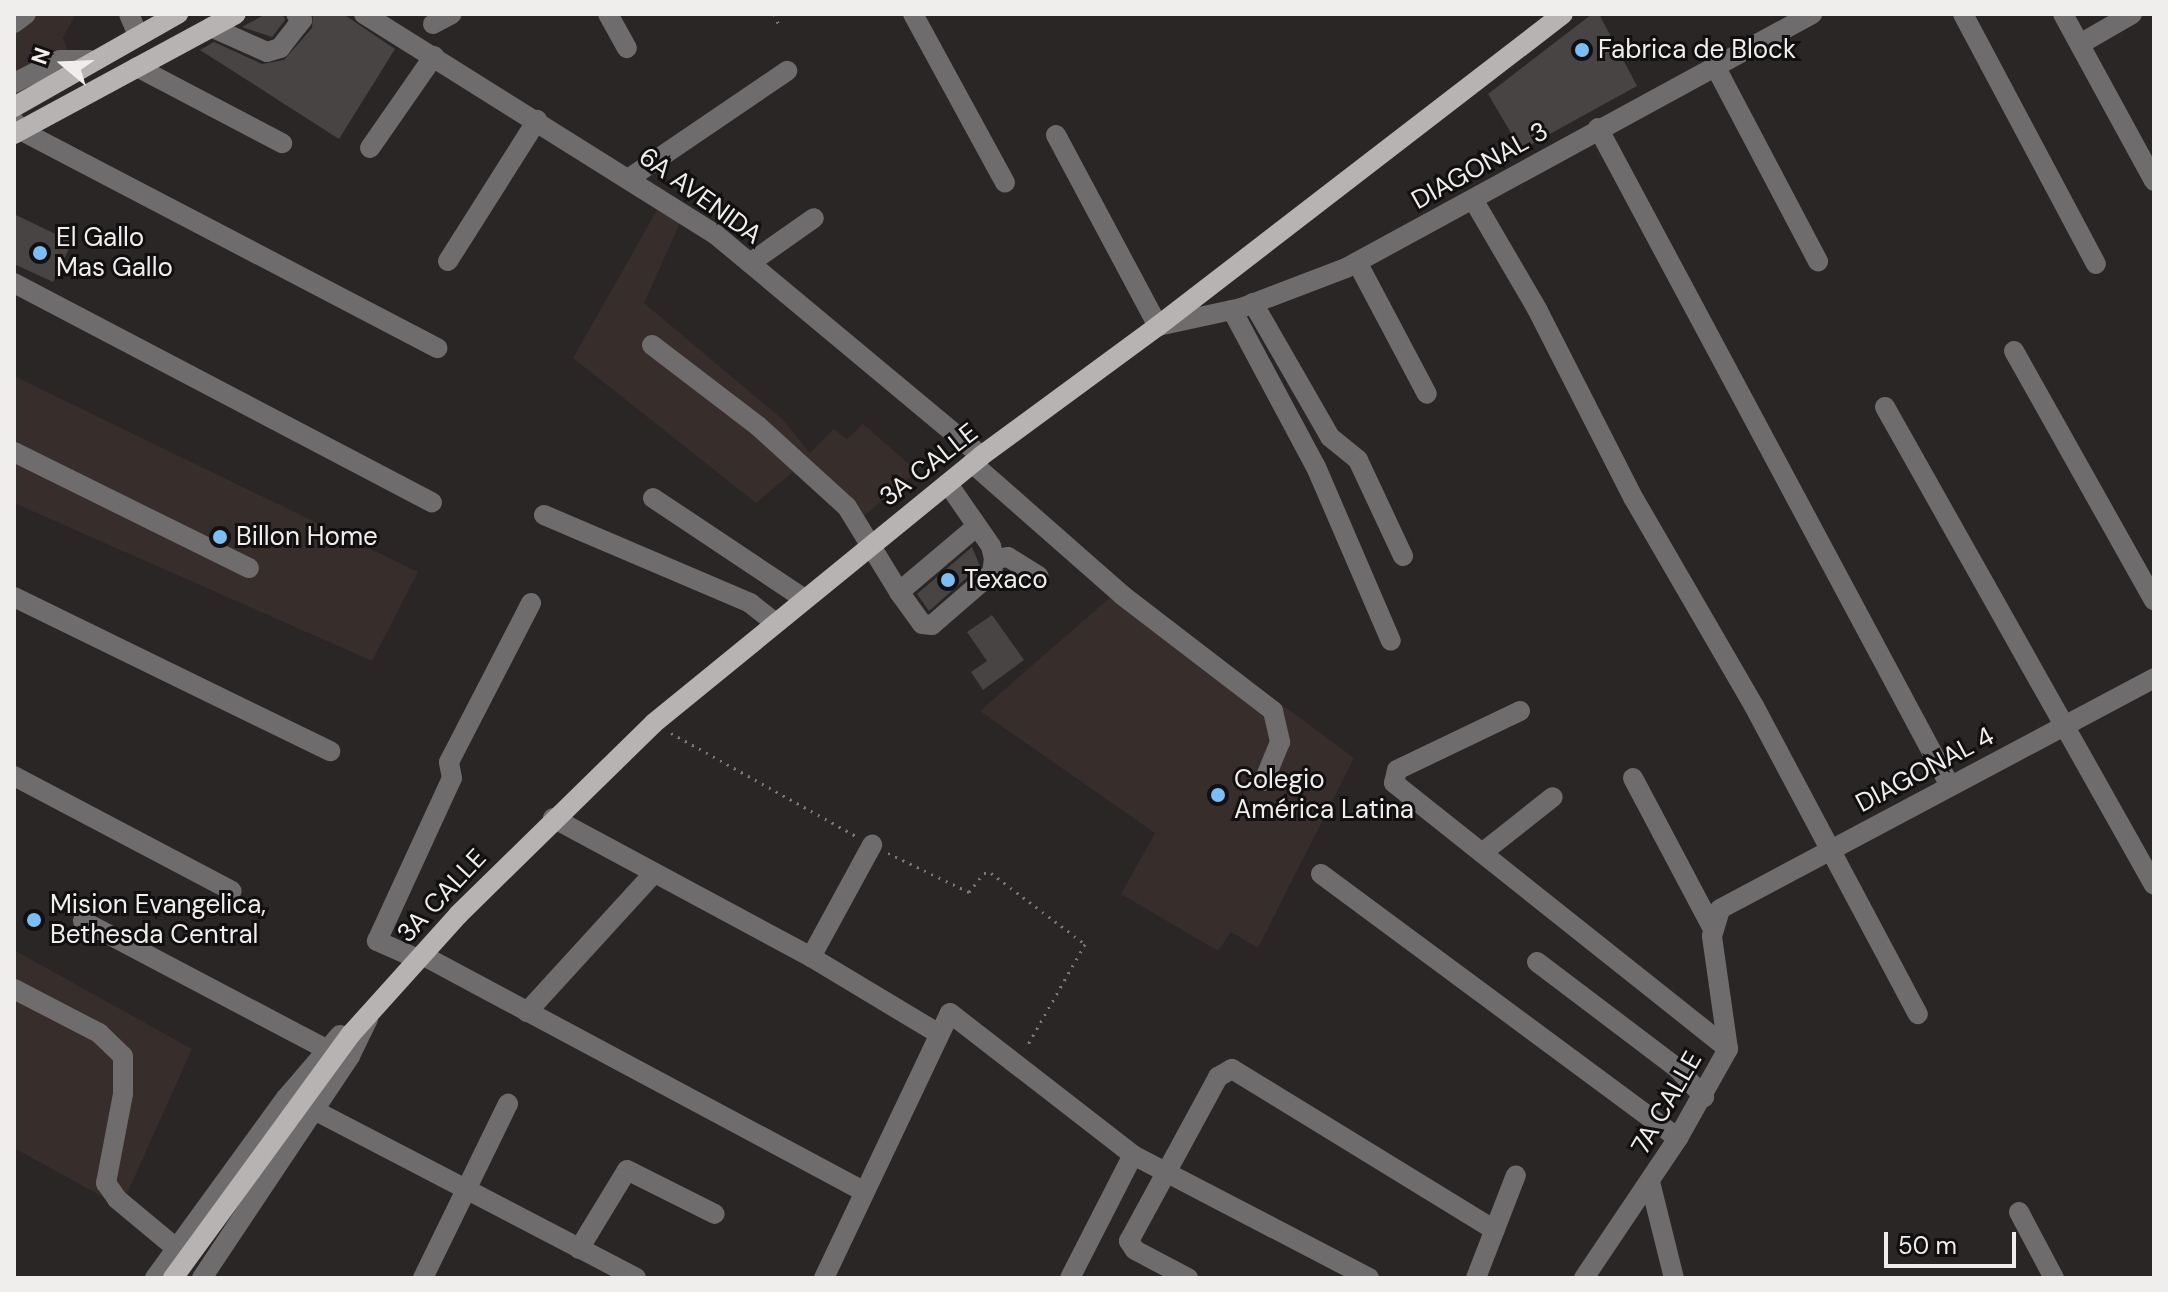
<!DOCTYPE html>
<meta charset="utf-8">
<style>
body{margin:0}
#map{position:relative;width:2168px;height:1292px;overflow:hidden;background:#292625;font-family:"DM Sans",sans-serif}
div>[style]{position:absolute}
[style*='--x']{left:calc(var(--x)*1px);top:calc(var(--y)*1px);width:calc(var(--w)*1px);rotate:calc(var(--a)*1deg)}
.built>*{inset:0;background:#372d2b}
.building>*{inset:0;background:#484443}
.path>*{height:3px;margin-top:-1.5px;transform-origin:0;background:repeating-linear-gradient(90deg,#7a7877 0 2px,transparent 0 8px)}
.minor>*{height:20px;margin:-10px;padding:0 10px;transform-origin:10px;border-radius:10px;background:#6e6c6c}
.major>*{height:20px;margin:-10px;padding:0 10px;transform-origin:10px;border-radius:10px;background:#b7b3b2}
.dots>*{width:22px;height:22px;translate:-50% -50%;box-sizing:border-box;border:4px solid #110f0f;border-radius:50%}
span{translate:-50% -50%;white-space:nowrap;text-align:center;line-height:1.15;-webkit-text-stroke:6px #110f0f;paint-order:stroke}
.poi-label{font-size:26px;color:#f0eeed}
.left{translate:0 -50%;text-align:left}
.street-label{font-size:26px;color:#f0eeed}
.frame{position:absolute;inset:0;border:16px solid #f0eeed;pointer-events:none}
.north{position:absolute;left:24px;top:24px;width:80px;height:80px;-webkit-text-stroke:6px #110f0f;paint-order:stroke;rotate:289deg;font-size:22px;font-weight:700;line-height:32px;text-align:center;color:#f0eeed}
.north::after{content:'';display:block;margin:auto;width:28px;height:36px;background:#f0eeed;clip-path:polygon(50% 0,100% 100%,50% 72%,0 100%)}
.scale{position:absolute;left:1884px;top:1232px;width:132px;height:36px;box-sizing:border-box;border:4px solid #f0eeed;border-top:0;padding-left:10px;font-size:24px;line-height:28px;white-space:nowrap;color:#f0eeed;-webkit-text-stroke:6px #110f0f;paint-order:stroke}
</style>
<div id="map">
<div class="built">
<div style="clip-path:polygon(14px 14px,76px 14px,63px 37px,71px 61px,14px 99px)"></div>
<div style="clip-path:polygon(657px 210px,680px 223px,644px 303px,782px 419px,810px 453px,834px 429px,847px 439px,863px 424px,917px 471px,852px 526px,793px 472px,756px 503px,573px 358px)"></div>
<div style="clip-path:polygon(14px 376px,418px 572px,372px 661px,14px 503px)"></div>
<div style="clip-path:polygon(1122px 587px,1354px 758px,1258px 948px,1231px 932px,1218px 951px,1121px 894px,1155px 833px,980px 711px)"></div>
<div style="clip-path:polygon(14px 950px,192px 1049px,121px 1207px,14px 1148px)"></div>
</div>
<div class="building">
<div style="clip-path:polygon(266px 14px,283px 14px,285px 20px,272px 37px,242px 27px)"></div>
<div style="clip-path:polygon(313px 14px,343px 14px,395px 49px,339px 139px,200px 50px,214px 42px,262px 64px,284px 60px,312px 28px)"></div>
<div style="clip-path:polygon(1592px 14px,1599px 14px,1637px 86px,1521px 150px,1488px 94px)"></div>
<div style="clip-path:polygon(14px 214px,72px 242px,53px 282px,14px 264px)"></div>
<div style="clip-path:polygon(972px 547px,980px 566px,929px 611px,917px 594px)"></div>
<div style="clip-path:polygon(992px 615px,1024px 660px,983px 690px,971px 672px,987px 661px,967px 632px)"></div>
</div>
<div class="path">
<div style="--x:774;--y:14;--w:10;--a:66"></div>
<div style="--x:671;--y:733;--w:212;--a:29.1"></div>
<div style="--x:888;--y:853;--w:90;--a:25.7"></div>
<div style="--x:969;--y:892;--w:24;--a:-52"></div>
<div style="--x:984;--y:873;--w:7;--a:0"></div>
<div style="--x:991;--y:873;--w:118;--a:37.1"></div>
<div style="--x:1085;--y:944;--w:120;--a:119.6"></div>
</div>
<div class="minor">
<div style="--x:129;--y:14;--w:23;--a:67"></div>
<div style="--x:364;--y:14;--w:414;--a:32.1"></div>
<div style="--x:715;--y:234;--w:346;--a:39.8"></div>
<div style="--x:608;--y:14;--w:39;--a:61"></div>
<div style="--x:913;--y:14;--w:192;--a:61.4"></div>
<div style="--x:1963;--y:14;--w:283;--a:62"></div>
<div style="--x:2063;--y:14;--w:190;--a:61.4"></div>
<div style="--x:14;--y:23;--w:15;--a:-37"></div>
<div style="--x:433;--y:24;--w:21;--a:-28"></div>
<div style="--x:211;--y:27;--w:61;--a:24.1"></div>
<div style="--x:267;--y:52;--w:14;--a:-17"></div>
<div style="--x:280;--y:48;--w:28;--a:-52"></div>
<div style="--x:297;--y:26;--w:8;--a:-50"></div>
<div style="--x:302;--y:20;--w:8;--a:-135"></div>
<div style="--x:2080;--y:44;--w:60;--a:-30"></div>
<div style="--x:1715;--y:66;--w:221;--a:62.2"></div>
<div style="--x:137;--y:67;--w:164;--a:27.7"></div>
<div style="--x:14;--y:83;--w:51;--a:-26.6"></div>
<div style="--x:60;--y:60;--w:30;--a:0"></div>
<div style="--x:14;--y:121;--w:11;--a:56"></div>
<div style="--x:20;--y:130;--w:471;--a:27.6"></div>
<div style="--x:1598;--y:128;--w:744;--a:61.85"></div>
<div style="--x:1056;--y:135;--w:217;--a:61.9"></div>
<div style="--x:1158;--y:326;--w:85;--a:-12.2"></div>
<div style="--x:1241;--y:308;--w:112;--a:-20.9"></div>
<div style="--x:1346;--y:268;--w:531;--a:-28.59"></div>
<div style="--x:370;--y:148;--w:112;--a:-55.2"></div>
<div style="--x:631;--y:177;--w:189;--a:-34.2"></div>
<div style="--x:1474;--y:201;--w:125;--a:59.7"></div>
<div style="--x:1537;--y:309;--w:213;--a:63"></div>
<div style="--x:1634;--y:499;--w:239;--a:59.9"></div>
<div style="--x:1754;--y:706;--w:349;--a:62"></div>
<div style="--x:448;--y:261;--w:167;--a:-57.7"></div>
<div style="--x:1357;--y:262;--w:149;--a:62.1"></div>
<div style="--x:750;--y:263;--w:78;--a:-35.1"></div>
<div style="--x:14;--y:283;--w:472;--a:27.7"></div>
<div style="--x:1253;--y:303;--w:155;--a:60.1"></div>
<div style="--x:1330;--y:437;--w:36;--a:39"></div>
<div style="--x:1358;--y:460;--w:106;--a:64.9"></div>
<div style="--x:1232;--y:310;--w:178;--a:61.9"></div>
<div style="--x:1316;--y:467;--w:189;--a:66.7"></div>
<div style="--x:652;--y:345;--w:133;--a:37.4"></div>
<div style="--x:758;--y:426;--w:120;--a:42.3"></div>
<div style="--x:847;--y:507;--w:100;--a:58.5"></div>
<div style="--x:899;--y:592;--w:39;--a:54"></div>
<div style="--x:922;--y:624;--w:10;--a:6"></div>
<div style="--x:932;--y:625;--w:79;--a:-40.9"></div>
<div style="--x:992;--y:573;--w:14;--a:-82"></div>
<div style="--x:994;--y:559;--w:13;--a:-103"></div>
<div style="--x:991;--y:546;--w:75;--a:-124.7"></div>
<div style="--x:2014;--y:351;--w:286;--a:60.7"></div>
<div style="--x:1885;--y:407;--w:548;--a:60.63"></div>
<div style="--x:14;--y:452;--w:262;--a:26.3"></div>
<div style="--x:972;--y:463;--w:200;--a:41.3"></div>
<div style="--x:1122;--y:595;--w:190;--a:37.5"></div>
<div style="--x:1273;--y:711;--w:32;--a:77"></div>
<div style="--x:1280;--y:742;--w:42;--a:112.3"></div>
<div style="--x:653;--y:498;--w:180;--a:33.7"></div>
<div style="--x:544;--y:515;--w:224;--a:23.1"></div>
<div style="--x:750;--y:603;--w:31;--a:38"></div>
<div style="--x:994;--y:559;--w:14;--a:-8"></div>
<div style="--x:1008;--y:557;--w:36;--a:32"></div>
<div style="--x:899;--y:592;--w:102;--a:-40.2"></div>
<div style="--x:14;--y:597;--w:352;--a:26"></div>
<div style="--x:1520;--y:711;--w:136;--a:154.4"></div>
<div style="--x:1397;--y:770;--w:13;--a:103"></div>
<div style="--x:1394;--y:783;--w:427;--a:38.5"></div>
<div style="--x:14;--y:776;--w:246;--a:27.8"></div>
<div style="--x:1633;--y:778;--w:169;--a:62.1"></div>
<div style="--x:553;--y:818;--w:293;--a:28.3"></div>
<div style="--x:811;--y:957;--w:146;--a:31"></div>
<div style="--x:1482;--y:853;--w:90;--a:-38.3"></div>
<div style="--x:1321;--y:874;--w:444;--a:36.5"></div>
<div style="--x:83;--y:921;--w:277;--a:27.8"></div>
<div style="--x:422;--y:955;--w:502;--a:28.15"></div>
<div style="--x:811;--y:957;--w:128;--a:-61.4"></div>
<div style="--x:418;--y:959;--w:45;--a:-156.3"></div>
<div style="--x:377;--y:941;--w:179;--a:-65.3"></div>
<div style="--x:452;--y:778;--w:16;--a:-101"></div>
<div style="--x:449;--y:762;--w:179;--a:-62.7"></div>
<div style="--x:1537;--y:962;--w:176;--a:37.1"></div>
<div style="--x:1677;--y:1068;--w:40;--a:47"></div>
<div style="--x:14;--y:989;--w:96;--a:27.4"></div>
<div style="--x:99;--y:1033;--w:33;--a:44"></div>
<div style="--x:123;--y:1056;--w:38;--a:90"></div>
<div style="--x:123;--y:1094;--w:91;--a:100.8"></div>
<div style="--x:106;--y:1183;--w:19;--a:55"></div>
<div style="--x:117;--y:1199;--w:77;--a:39.7"></div>
<div style="--x:527;--y:1012;--w:188;--a:-47.6"></div>
<div style="--x:1728;--y:1049;--w:114;--a:-98.1"></div>
<div style="--x:1712;--y:936;--w:28;--a:-73"></div>
<div style="--x:1720;--y:909;--w:492;--a:-28"></div>
<div style="--x:312;--y:1109;--w:365;--a:27.5"></div>
<div style="--x:1650;--y:1182;--w:99;--a:76"></div>
<div style="--x:2019;--y:1212;--w:75;--a:62.1"></div>
<div style="--x:579;--y:1249;--w:92;--a:-58.7"></div>
<div style="--x:627;--y:1170;--w:98;--a:26.6"></div>
<div style="--x:155;--y:1278;--w:223;--a:-54"></div>
<div style="--x:286;--y:1098;--w:83;--a:-49.4"></div>
<div style="--x:202;--y:1278;--w:267;--a:-56.3"></div>
<div style="--x:350;--y:1056;--w:41;--a:-64.1"></div>
<div style="--x:423;--y:1278;--w:194;--a:-64"></div>
<div style="--x:824;--y:1278;--w:293;--a:-64.6"></div>
<div style="--x:950;--y:1013;--w:232;--a:37.8"></div>
<div style="--x:1133;--y:1155;--w:266;--a:27.5"></div>
<div style="--x:1070;--y:1278;--w:138;--a:-62.9"></div>
<div style="--x:1188;--y:1278;--w:60;--a:-152.2"></div>
<div style="--x:1135;--y:1250;--w:11;--a:-124"></div>
<div style="--x:1129;--y:1241;--w:187;--a:-61.5"></div>
<div style="--x:1218;--y:1077;--w:16;--a:-30"></div>
<div style="--x:1232;--y:1069;--w:308;--a:31.5"></div>
<div style="--x:1476;--y:1278;--w:110;--a:-68.8"></div>
<div style="--x:1584;--y:1278;--w:169;--a:-56.1"></div>
<div style="--x:1678;--y:1138;--w:102;--a:-60.7"></div>
</div>
<div class="major">
<div style="--x:14;--y:107;--w:189;--a:-29.6"></div>
<div style="--x:14;--y:134;--w:252;--a:-28.4"></div>
<div style="--x:173;--y:1278;--w:302;--a:-53.9"></div>
<div style="--x:351;--y:1034;--w:160;--a:-48"></div>
<div style="--x:458;--y:915;--w:274;--a:-44.4"></div>
<div style="--x:654;--y:723;--w:422;--a:-39.2"></div>
<div style="--x:981;--y:456;--w:220;--a:-36.3"></div>
<div style="--x:1158;--y:326;--w:511;--a:-37.61"></div>
</div>
<div class="dots">
<div style="left:1582px;top:50px;background:#76c0f7"></div>
<div style="left:40px;top:253px;background:#76c0f7"></div>
<div style="left:220px;top:537px;background:#76c0f7"></div>
<div style="left:948px;top:580px;background:#76c0f7"></div>
<div style="left:1218px;top:795px;background:#76c0f7"></div>
<div style="left:34px;top:920px;background:#76c0f7"></div>
</div>
<div class="poi-label">
<span class="left" style="left:1598px;top:50px">Fabrica de Block</span>
<span class="left" style="left:56px;top:253px">El Gallo<br>Mas Gallo</span>
<span class="left" style="left:236px;top:537px">Billon Home</span>
<span class="left" style="left:964px;top:580px">Texaco</span>
<span class="left" style="left:1234px;top:795px">Colegio<br>América Latina</span>
<span class="left" style="left:50px;top:920px">Mision Evangelica,<br>Bethesda Central</span>
</div>
<div class="street-label">
<span style="left:1480px;top:166px;rotate:-29deg">DIAGONAL 3</span>
<span style="left:700px;top:196px;rotate:36deg">6A AVENIDA</span>
<span style="left:929px;top:465px;rotate:-38deg">3A CALLE</span>
<span style="left:1925px;top:770px;rotate:-28deg">DIAGONAL 4</span>
<span style="left:442px;top:896px;rotate:-47deg">3A CALLE</span>
<span style="left:1667px;top:1103px;rotate:-60deg">7A CALLE</span>
</div>
<div class="frame"></div>
<div class="north">N</div>
<div class="scale">50 m</div>
</div>
